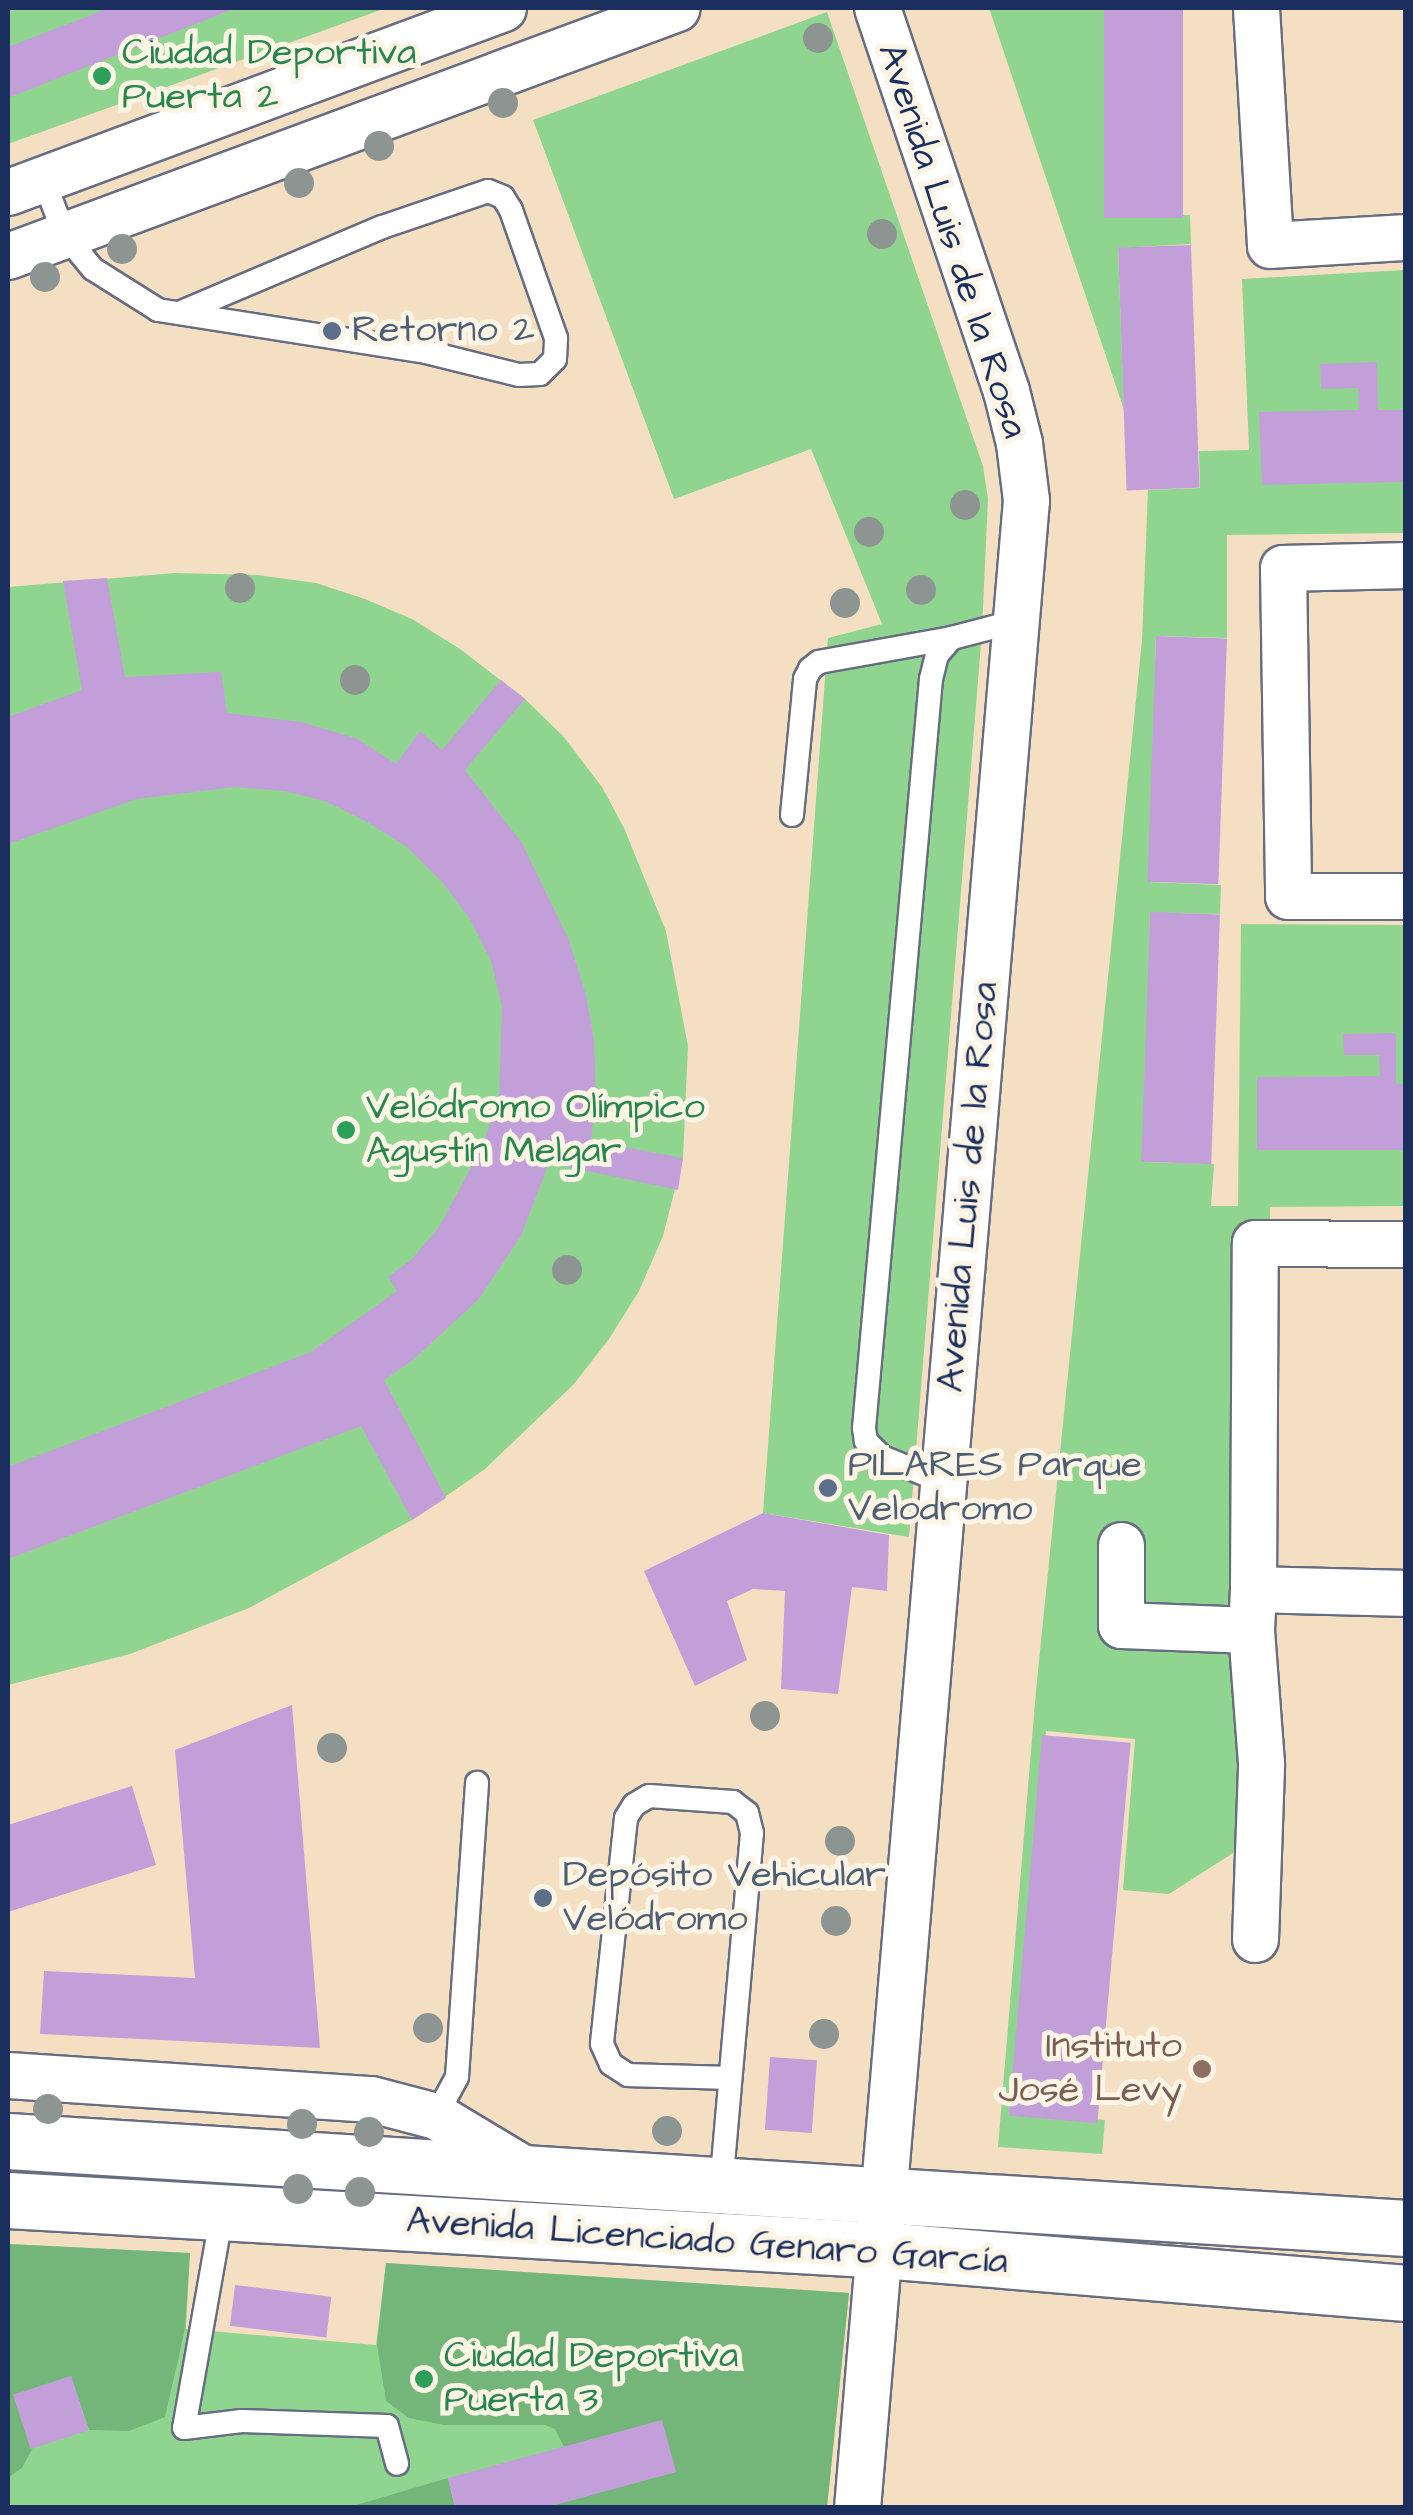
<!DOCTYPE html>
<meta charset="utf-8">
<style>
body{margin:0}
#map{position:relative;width:1413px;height:2515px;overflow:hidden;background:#f5dfc3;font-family:"Architects Daughter",sans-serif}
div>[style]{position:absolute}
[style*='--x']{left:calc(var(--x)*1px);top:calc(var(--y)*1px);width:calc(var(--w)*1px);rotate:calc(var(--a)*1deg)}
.green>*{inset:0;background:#90d58f}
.forest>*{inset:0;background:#74b67a}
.building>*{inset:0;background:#c39fd9;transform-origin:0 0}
.roads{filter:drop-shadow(2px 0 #676d81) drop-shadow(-2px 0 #676d81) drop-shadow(0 2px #676d81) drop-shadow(0 -2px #676d81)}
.lane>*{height:22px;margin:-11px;padding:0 11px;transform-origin:11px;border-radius:11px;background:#fff}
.street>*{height:45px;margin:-22.5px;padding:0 22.5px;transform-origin:22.5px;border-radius:22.5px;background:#fff}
.secondary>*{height:55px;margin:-27.5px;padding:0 27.5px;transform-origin:27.5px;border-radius:27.5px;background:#fff}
.trees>*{width:30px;height:30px;margin:-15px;border-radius:50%;background:#8d9592}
.dots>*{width:28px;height:28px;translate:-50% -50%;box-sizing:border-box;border:5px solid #fcf5e5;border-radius:50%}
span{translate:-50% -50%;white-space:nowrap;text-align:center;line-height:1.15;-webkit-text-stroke:10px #fcf5e5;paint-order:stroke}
.leisure-label{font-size:38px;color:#27864d}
.left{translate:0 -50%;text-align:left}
.street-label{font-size:38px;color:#1b2f5e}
.service-label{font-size:38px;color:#4e5e75}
.education-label{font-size:38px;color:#785e54}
.right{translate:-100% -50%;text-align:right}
.frame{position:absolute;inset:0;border:10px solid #1b2f5e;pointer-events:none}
</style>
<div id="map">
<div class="green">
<div style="clip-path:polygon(8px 8px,386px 8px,8px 144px)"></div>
<div style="clip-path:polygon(989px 8px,1104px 8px,1112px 217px,1190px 215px,1191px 244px,1118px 248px,1124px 410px)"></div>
<div style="clip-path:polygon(827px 12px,983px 466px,988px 499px,982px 631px,909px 1537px,763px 1513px,828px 638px,882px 624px,811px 449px,674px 499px,533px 120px)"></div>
<div style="clip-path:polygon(1405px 270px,1405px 533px,1227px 535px,1227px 638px,1156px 636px,1150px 882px,1221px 885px,1220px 914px,1150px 913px,1144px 1162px,1214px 1164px,1211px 1206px,1238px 1206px,1241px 924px,1405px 925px,1405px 1206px,1270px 1207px,1269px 1548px,1254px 1547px,1218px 1626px,1234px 1628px,1269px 1830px,1169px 1894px,1123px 1890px,1135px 1739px,1046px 1731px,1016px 2112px,1105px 2120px,1102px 2154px,998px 2147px,1036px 1691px,1142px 640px,1148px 490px,1200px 488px,1199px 451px,1249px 450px,1242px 279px)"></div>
<div style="clip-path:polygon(175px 573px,257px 575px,316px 583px,365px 599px,412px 619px,460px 649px,525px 699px,563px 736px,602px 787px,624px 828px,666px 931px,688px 1046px,683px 1158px,663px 1236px,639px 1291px,609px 1339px,574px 1384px,485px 1469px,412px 1520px,249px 1608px,130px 1654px,8px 1685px,8px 587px)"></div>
<div style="clip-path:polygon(8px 2244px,190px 2253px,186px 2329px,376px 2345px,386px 2263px,849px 2293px,827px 2507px,8px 2508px)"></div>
</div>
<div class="forest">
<div style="clip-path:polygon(8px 2244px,190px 2253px,185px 2329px,165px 2417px,129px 2431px,89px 2430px,71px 2376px,22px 2468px,8px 2478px)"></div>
<div style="clip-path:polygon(386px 2263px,849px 2293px,827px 2507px,544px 2507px,675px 2472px,662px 2421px,564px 2447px,555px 2429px,545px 2425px,444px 2425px,409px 2418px,386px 2401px,377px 2345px)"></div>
<div style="clip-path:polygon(448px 2478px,455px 2507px,346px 2508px)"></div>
</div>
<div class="building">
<div style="clip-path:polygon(109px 8px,231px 10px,8px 98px,8px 47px)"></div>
<div style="left:1104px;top:8px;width:79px;height:210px"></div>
<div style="left:1191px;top:245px;width:243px;height:73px;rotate:88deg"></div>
<div style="clip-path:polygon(1377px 362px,1378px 410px,1406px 410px,1406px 482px,1262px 485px,1259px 412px,1359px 410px,1358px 388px,1321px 389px,1320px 364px)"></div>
<div style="clip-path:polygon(107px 578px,125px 677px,221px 672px,227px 713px,301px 722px,358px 739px,396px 764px,420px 731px,442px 750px,501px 680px,525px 699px,465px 770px,522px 843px,568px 938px,586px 995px,594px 1040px,596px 1096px,591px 1141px,683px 1158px,678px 1190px,549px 1163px,521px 1236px,479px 1299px,413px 1360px,384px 1380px,446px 1498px,412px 1520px,361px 1426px,8px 1559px,8px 1467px,311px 1352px,397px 1291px,388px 1277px,412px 1259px,439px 1227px,482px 1147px,499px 1098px,502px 1006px,491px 961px,470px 919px,443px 883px,407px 847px,367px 822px,325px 801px,284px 791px,234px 787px,137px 799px,8px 844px,8px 717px,82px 690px,63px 581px)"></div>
<div style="left:1156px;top:636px;width:71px;height:246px;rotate:2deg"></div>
<div style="left:1150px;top:912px;width:70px;height:250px;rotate:2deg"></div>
<div style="clip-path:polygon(1396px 1033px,1396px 1084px,1406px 1084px,1406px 1150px,1257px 1150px,1257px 1077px,1380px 1076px,1379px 1055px,1344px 1055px,1343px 1034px)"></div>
<div style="clip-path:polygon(763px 1513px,889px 1535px,887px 1591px,852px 1587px,838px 1694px,781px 1689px,785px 1591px,753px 1589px,727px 1601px,747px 1660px,695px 1686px,644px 1571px)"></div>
<div style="clip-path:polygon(292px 1705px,320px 2048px,40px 2034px,44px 1971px,195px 1978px,175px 1750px)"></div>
<div style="left:1042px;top:1735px;width:89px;height:382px;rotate:5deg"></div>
<div style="clip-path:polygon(132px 1786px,156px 1865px,8px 1912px,8px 1825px)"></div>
<div style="left:770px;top:2057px;width:47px;height:73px;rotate:4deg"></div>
<div style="left:235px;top:2285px;width:97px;height:41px;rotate:7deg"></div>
<div style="left:71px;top:2376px;width:57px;height:61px;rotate:72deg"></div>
<div style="clip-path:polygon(662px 2420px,676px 2472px,544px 2508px,455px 2508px,448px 2478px)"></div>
</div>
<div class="roads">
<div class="lane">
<div style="--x:43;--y:178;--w:60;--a:69.4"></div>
<div style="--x:64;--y:234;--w:45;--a:50.4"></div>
<div style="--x:93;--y:269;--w:77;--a:32.2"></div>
<div style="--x:158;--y:310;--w:271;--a:8.9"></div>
<div style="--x:426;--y:352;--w:96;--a:13.9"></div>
<div style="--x:519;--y:375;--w:21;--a:-3"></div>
<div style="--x:540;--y:374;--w:21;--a:-45"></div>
<div style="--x:555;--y:359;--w:21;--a:-87"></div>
<div style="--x:556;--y:338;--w:136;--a:-109.4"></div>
<div style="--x:511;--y:210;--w:15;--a:-122"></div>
<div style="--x:503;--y:197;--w:16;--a:-158"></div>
<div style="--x:488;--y:191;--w:112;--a:161.2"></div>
<div style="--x:382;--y:227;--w:220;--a:157"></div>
<div style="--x:792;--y:815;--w:137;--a:-84.5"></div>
<div style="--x:805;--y:679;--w:11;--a:-63"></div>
<div style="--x:810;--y:669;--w:11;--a:-38"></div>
<div style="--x:819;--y:662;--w:135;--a:-10.2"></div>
<div style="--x:944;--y:1482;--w:67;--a:-158"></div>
<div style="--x:882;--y:1457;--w:23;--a:-135"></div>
<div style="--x:866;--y:1441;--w:13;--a:-99"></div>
<div style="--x:864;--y:1428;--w:752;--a:-84.89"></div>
<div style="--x:931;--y:679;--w:25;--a:-76"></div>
<div style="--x:937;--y:655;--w:23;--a:-49"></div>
<div style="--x:952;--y:638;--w:67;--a:-14.7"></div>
<div style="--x:436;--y:2116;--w:44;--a:-61.7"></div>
<div style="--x:457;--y:2077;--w:295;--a:-86.1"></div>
<div style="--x:721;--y:2187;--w:355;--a:-85"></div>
<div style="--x:752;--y:1833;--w:21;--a:-104"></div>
<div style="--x:747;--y:1813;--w:18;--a:-142"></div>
<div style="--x:733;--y:1802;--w:84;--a:-175.9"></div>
<div style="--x:649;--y:1796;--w:17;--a:149"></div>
<div style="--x:634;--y:1805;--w:15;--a:122"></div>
<div style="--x:626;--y:1818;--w:227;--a:96.1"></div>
<div style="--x:602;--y:2044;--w:22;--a:66"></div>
<div style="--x:611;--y:2064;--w:20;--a:33"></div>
<div style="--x:628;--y:2075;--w:101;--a:1.7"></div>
<div style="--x:222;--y:2213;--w:218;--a:100"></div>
<div style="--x:184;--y:2428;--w:58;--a:-6.9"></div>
<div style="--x:242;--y:2421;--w:145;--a:2"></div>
<div style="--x:387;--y:2426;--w:39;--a:75"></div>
</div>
<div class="street">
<div style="--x:1256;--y:8;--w:237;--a:86.6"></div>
<div style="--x:1270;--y:245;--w:136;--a:-3.4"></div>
<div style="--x:8;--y:192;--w:528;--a:-20.39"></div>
<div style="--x:8;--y:256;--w:713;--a:-20.34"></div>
<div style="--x:1406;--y:565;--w:123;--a:178.6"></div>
<div style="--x:1283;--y:568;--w:328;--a:89.1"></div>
<div style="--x:1288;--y:896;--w:118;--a:0"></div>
<div style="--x:1121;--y:1545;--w:80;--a:90"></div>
<div style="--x:1121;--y:1625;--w:130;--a:2.2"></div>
<div style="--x:1253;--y:1589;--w:346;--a:-89.7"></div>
<div style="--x:1255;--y:1243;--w:151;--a:0.4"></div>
<div style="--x:1255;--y:1939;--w:176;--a:-88"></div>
<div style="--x:1261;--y:1763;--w:133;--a:-94.3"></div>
<div style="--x:1251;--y:1630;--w:41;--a:-87.2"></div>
<div style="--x:1253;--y:1589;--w:153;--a:1.5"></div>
<div style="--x:8;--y:2075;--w:364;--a:3.8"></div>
<div style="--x:371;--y:2099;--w:67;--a:14.7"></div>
<div style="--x:436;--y:2116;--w:114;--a:31"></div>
<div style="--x:857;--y:2508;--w:2015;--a:-85.19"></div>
<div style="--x:1026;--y:500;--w:57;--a:-97"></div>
<div style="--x:1019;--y:443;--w:54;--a:-104"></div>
<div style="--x:1006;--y:391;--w:404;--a:-108.6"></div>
</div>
<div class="secondary">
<div style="--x:8;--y:2141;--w:1401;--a:3.56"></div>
<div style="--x:8;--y:2200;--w:875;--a:3.27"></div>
<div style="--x:882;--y:2250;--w:526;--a:4.69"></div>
</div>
</div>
<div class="trees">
<div style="left:818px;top:38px"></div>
<div style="left:503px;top:103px"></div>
<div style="left:379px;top:146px"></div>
<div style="left:299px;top:183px"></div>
<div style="left:882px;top:234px"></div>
<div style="left:122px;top:249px"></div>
<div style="left:45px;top:277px"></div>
<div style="left:965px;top:505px"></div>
<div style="left:869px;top:532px"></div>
<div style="left:240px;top:588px"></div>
<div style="left:921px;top:590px"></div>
<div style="left:845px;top:603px"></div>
<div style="left:355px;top:680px"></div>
<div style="left:567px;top:1270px"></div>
<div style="left:765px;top:1716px"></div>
<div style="left:332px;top:1748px"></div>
<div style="left:840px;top:1841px"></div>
<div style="left:836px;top:1921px"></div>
<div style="left:428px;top:2028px"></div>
<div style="left:824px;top:2034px"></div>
<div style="left:48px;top:2109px"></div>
<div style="left:302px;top:2124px"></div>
<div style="left:667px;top:2131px"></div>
<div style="left:369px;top:2132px"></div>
<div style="left:298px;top:2189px"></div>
<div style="left:360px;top:2192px"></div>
</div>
<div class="dots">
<div style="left:102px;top:76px;background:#2e9e5b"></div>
<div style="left:332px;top:331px;background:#5c6f8a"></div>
<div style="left:346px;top:1130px;background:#2e9e5b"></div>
<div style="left:828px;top:1488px;background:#5c6f8a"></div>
<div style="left:543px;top:1898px;background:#5c6f8a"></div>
<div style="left:1202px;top:2069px;background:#8d6e63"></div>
<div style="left:424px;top:2379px;background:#2e9e5b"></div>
</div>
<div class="leisure-label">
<span class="left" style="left:122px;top:76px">Ciudad Deportiva<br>Puerta 2</span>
<span class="left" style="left:366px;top:1130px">Velódromo Olímpico<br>Agustín Melgar</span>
<span class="left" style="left:444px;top:2379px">Ciudad Deportiva<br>Puerta 3</span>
</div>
<div class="street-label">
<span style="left:952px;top:241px;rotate:72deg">Avenida Luis de la Rosa</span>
<span style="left:969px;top:1187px;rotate:-85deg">Avenida Luis de la Rosa</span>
<span style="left:707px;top:2242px;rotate:4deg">Avenida Licenciado Genaro García</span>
</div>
<div class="service-label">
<span class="left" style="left:352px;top:331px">Retorno 2</span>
<span class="left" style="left:848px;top:1488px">PILARES Parque<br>Velodromo</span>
<span class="left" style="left:563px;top:1898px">Depósito Vehicular<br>Velódromo</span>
</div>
<div class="education-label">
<span class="right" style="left:1182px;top:2069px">Instituto<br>José Levy</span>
</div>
<div class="frame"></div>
</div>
